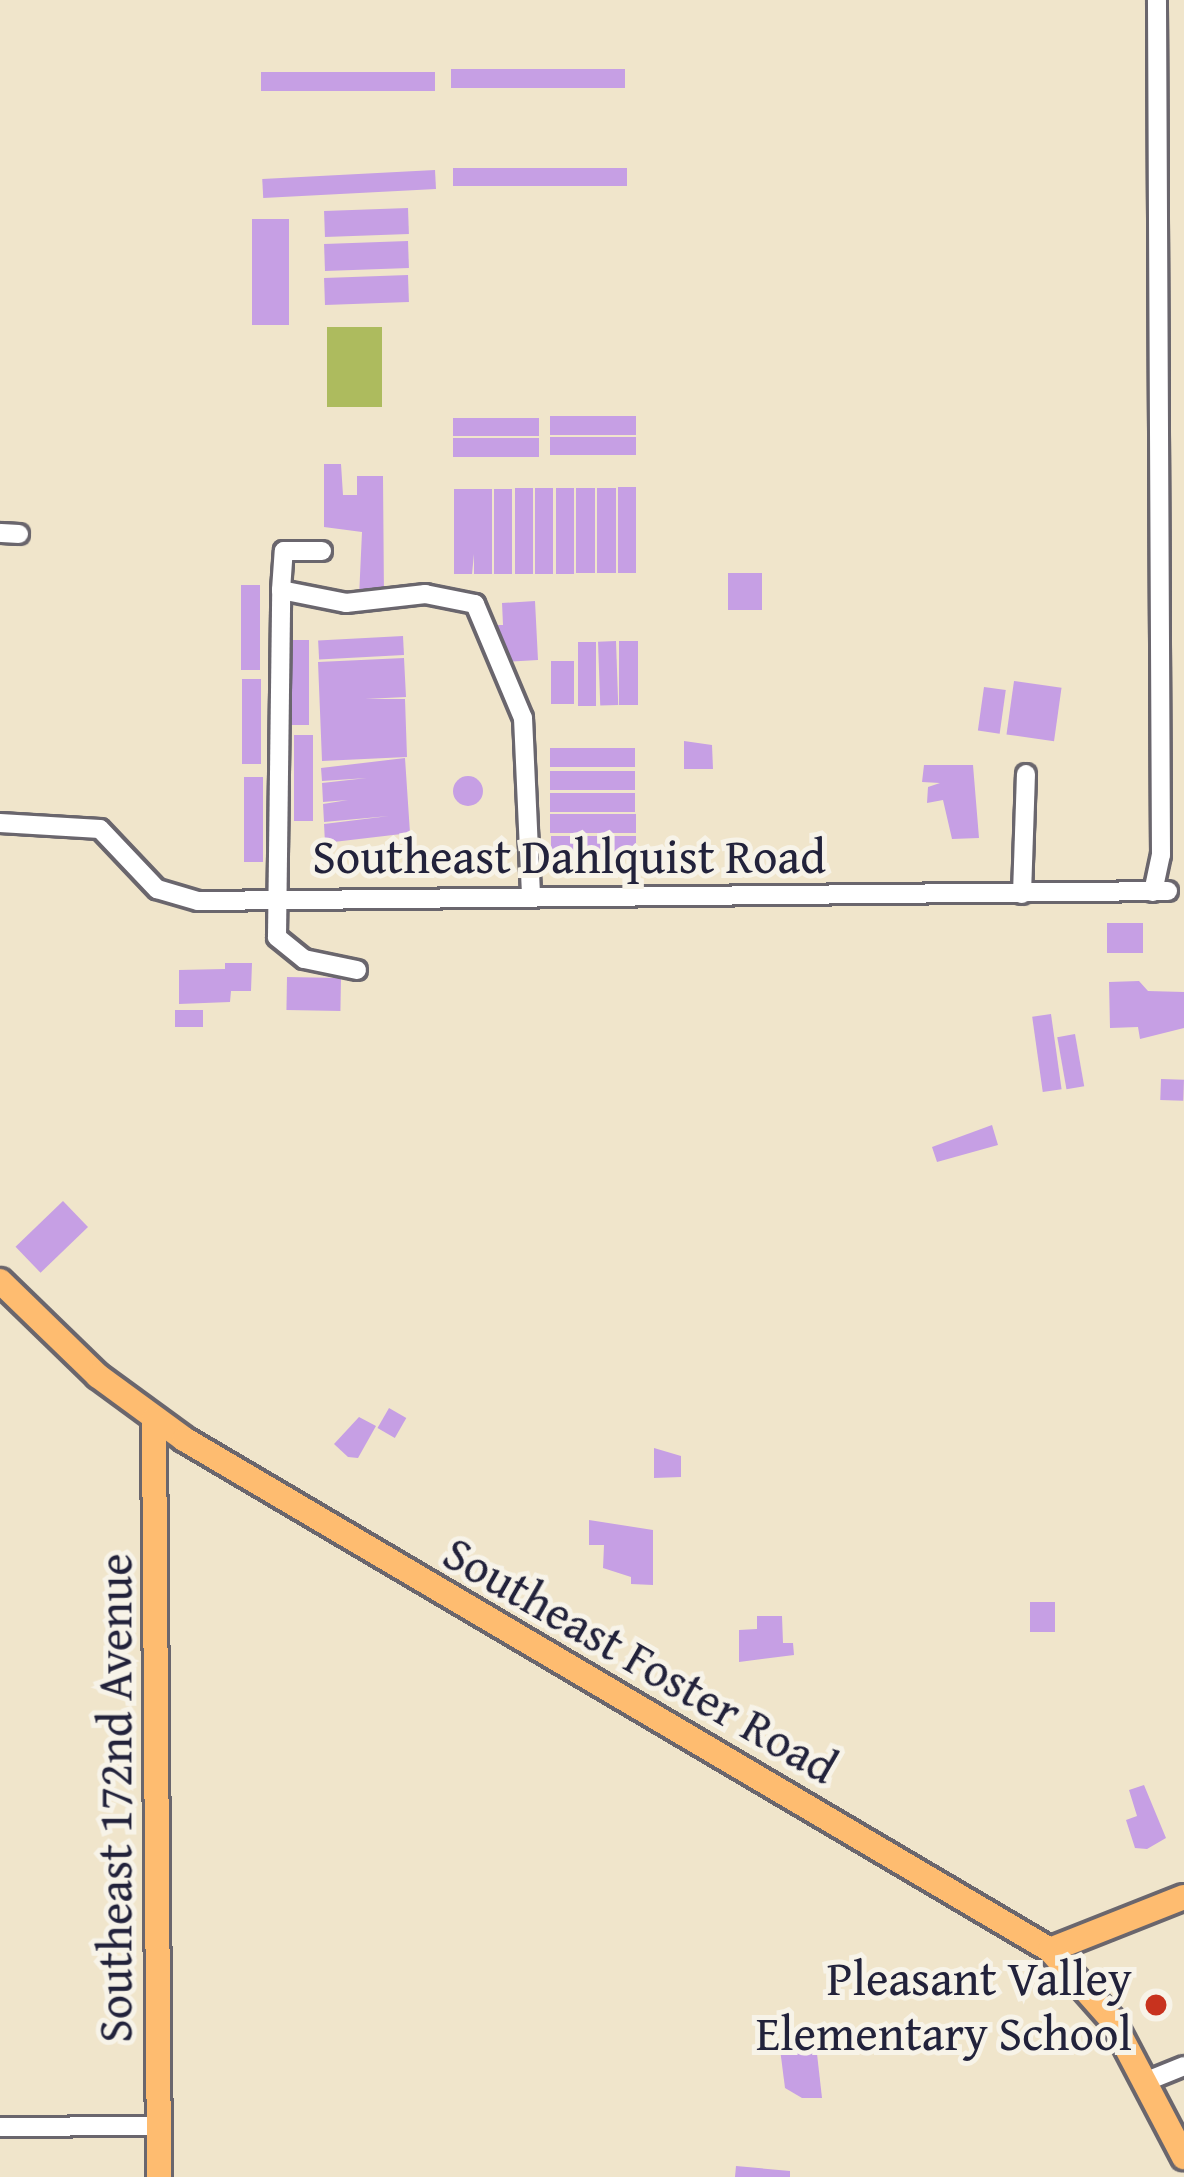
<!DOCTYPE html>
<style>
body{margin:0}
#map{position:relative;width:1184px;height:2177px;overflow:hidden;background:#f0e5cb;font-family:"Gentium Book Plus",serif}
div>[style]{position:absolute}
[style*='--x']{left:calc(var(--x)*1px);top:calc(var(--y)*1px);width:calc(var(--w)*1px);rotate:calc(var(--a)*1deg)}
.green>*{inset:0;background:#adbb5e;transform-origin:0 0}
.building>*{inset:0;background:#c69fe4;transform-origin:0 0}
.round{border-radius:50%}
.roads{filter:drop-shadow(3px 0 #6a666d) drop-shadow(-3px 0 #6a666d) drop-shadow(0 3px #6a666d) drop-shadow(0 -3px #6a666d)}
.minor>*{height:18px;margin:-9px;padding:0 9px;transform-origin:9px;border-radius:9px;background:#fff}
.major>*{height:24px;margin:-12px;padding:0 12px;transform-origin:12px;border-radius:12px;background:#febc70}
.dots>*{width:33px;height:33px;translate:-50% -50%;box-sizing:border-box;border:6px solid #f7f3e8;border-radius:50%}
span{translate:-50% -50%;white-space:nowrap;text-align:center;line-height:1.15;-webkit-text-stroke:10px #f7f3e8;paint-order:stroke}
.street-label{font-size:48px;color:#22223b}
.poi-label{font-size:48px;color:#22223b}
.right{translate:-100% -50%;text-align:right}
</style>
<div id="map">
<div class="green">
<div style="left:327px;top:327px;width:55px;height:80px"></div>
</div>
<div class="building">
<div style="left:625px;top:69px;width:19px;height:174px;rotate:90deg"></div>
<div style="left:435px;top:72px;width:19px;height:174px;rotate:90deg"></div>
<div style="left:627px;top:168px;width:18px;height:174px;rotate:90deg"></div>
<div style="left:435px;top:170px;width:19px;height:173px;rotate:87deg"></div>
<div style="left:408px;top:208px;width:26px;height:84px;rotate:88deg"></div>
<div style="left:252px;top:219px;width:37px;height:106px"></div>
<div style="left:408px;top:241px;width:27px;height:84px;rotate:88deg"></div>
<div style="left:408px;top:275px;width:27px;height:84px;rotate:88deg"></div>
<div style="left:636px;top:416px;width:19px;height:86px;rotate:90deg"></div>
<div style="left:539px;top:418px;width:18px;height:86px;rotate:90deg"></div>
<div style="left:636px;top:437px;width:18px;height:86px;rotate:90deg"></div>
<div style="left:539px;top:438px;width:19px;height:86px;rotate:90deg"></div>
<div style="clip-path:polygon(324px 464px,341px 464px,343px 495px,357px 495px,357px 476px,383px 476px,384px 597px,359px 597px,362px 532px,324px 527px)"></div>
<div style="left:636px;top:487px;width:86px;height:18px;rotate:90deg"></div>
<div style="left:515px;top:488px;width:18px;height:86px"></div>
<div style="left:535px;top:488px;width:18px;height:86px"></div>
<div style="left:556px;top:488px;width:18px;height:86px"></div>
<div style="left:576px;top:488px;width:19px;height:85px"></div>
<div style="left:597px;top:488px;width:19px;height:85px"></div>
<div style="clip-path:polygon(454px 489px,492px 489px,492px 574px,474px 574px,474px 554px,472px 574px,454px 574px)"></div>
<div style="left:494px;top:489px;width:18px;height:85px"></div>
<div style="left:728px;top:573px;width:34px;height:37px"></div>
<div style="left:241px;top:585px;width:19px;height:85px"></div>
<div style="clip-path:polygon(535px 601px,538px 660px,505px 662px,496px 625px,503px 625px,502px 603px)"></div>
<div style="left:403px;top:636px;width:19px;height:85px;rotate:87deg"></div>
<div style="left:291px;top:640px;width:18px;height:85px"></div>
<div style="left:616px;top:641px;width:64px;height:18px;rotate:88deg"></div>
<div style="left:619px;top:641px;width:19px;height:64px"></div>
<div style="left:578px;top:642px;width:18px;height:64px"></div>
<div style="clip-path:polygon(404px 658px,406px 697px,365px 699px,405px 699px,407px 757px,322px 761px,318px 662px)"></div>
<div style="left:551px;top:661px;width:23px;height:43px"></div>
<div style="left:242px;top:679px;width:19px;height:85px"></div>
<div style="left:1014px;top:681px;width:48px;height:54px;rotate:8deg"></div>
<div style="left:984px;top:687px;width:22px;height:44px;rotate:8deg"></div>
<div style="left:294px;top:735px;width:19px;height:86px"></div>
<div style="clip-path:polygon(684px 741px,712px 745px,713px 769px,684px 769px)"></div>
<div style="left:635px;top:748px;width:19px;height:85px;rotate:90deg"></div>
<div style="clip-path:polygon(405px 758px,410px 833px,325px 843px,324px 824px,389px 816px,324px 822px,323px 804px,348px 800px,323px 802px,322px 783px,367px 778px,322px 781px,321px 768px)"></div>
<div style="clip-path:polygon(924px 765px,973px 765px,979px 838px,952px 839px,943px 800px,927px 803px,928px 787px,940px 783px,922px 782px)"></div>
<div style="left:635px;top:771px;width:19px;height:85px;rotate:90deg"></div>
<div class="round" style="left:453px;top:776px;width:30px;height:30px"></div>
<div style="left:244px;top:777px;width:19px;height:85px"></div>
<div style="left:635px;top:793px;width:19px;height:85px;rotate:90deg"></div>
<div style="left:636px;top:814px;width:19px;height:86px;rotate:90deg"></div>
<div style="left:551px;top:836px;width:85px;height:19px"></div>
<div style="left:1107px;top:923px;width:36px;height:30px"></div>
<div style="clip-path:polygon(225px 963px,252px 963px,251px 991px,231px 991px,230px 1002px,179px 1004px,179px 970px,225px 969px)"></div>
<div style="left:287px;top:977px;width:54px;height:33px;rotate:1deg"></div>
<div style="clip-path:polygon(1139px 981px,1148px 991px,1184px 992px,1184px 1028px,1140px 1039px,1138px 1027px,1110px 1028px,1109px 982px)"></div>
<div style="left:175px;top:1010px;width:28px;height:17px"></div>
<div style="left:1051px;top:1014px;width:76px;height:19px;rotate:82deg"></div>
<div style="left:1075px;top:1034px;width:53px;height:18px;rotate:80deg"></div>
<div style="left:1161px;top:1079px;width:23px;height:21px;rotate:2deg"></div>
<div style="clip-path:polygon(992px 1125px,998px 1145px,937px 1162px,932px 1147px)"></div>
<div style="left:63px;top:1201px;width:36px;height:66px;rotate:46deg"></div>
<div style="left:389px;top:1408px;width:20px;height:23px;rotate:30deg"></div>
<div style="clip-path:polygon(359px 1417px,376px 1426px,358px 1458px,348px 1457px,334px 1444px)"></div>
<div style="clip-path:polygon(654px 1448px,681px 1456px,681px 1477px,654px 1478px)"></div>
<div style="clip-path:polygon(589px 1520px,653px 1530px,653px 1585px,631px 1584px,631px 1577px,603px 1568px,604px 1545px,589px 1545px)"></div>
<div style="left:1030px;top:1602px;width:25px;height:30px"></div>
<div style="clip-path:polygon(757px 1616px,782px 1616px,783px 1643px,793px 1643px,794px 1655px,739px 1662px,739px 1630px,757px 1629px)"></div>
<div style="clip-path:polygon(1144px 1785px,1166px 1838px,1147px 1849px,1135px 1848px,1126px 1820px,1137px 1816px,1129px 1790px)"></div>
<div style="clip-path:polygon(816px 2045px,822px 2098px,802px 2098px,785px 2088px,780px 2049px)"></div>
<div style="clip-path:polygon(736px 2166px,790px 2171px,790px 2177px,735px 2177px)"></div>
</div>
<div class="roads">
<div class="minor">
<div style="--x:0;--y:533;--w:19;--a:3"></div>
<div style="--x:281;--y:590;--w:39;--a:-86"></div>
<div style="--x:284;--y:551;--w:38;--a:0"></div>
<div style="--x:0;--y:823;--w:100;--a:3.4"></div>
<div style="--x:100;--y:829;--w:83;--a:46.5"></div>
<div style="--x:157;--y:889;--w:43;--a:16.3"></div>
<div style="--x:198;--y:901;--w:970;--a:-0.59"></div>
<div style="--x:1153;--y:892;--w:38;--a:-78"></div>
<div style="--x:1161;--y:855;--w:855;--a:-90.27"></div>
<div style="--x:1022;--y:894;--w:120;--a:-88.1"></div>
<div style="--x:357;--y:970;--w:54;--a:-168.3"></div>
<div style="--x:304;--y:959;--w:35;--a:-141"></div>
<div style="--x:277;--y:937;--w:347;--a:-89.3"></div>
<div style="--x:281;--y:590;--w:66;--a:11.3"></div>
<div style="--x:346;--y:603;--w:80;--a:-6.5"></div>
<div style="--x:425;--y:594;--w:51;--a:11.3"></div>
<div style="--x:475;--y:604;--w:124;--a:67.2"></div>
<div style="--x:523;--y:718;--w:179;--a:87.4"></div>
<div style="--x:1147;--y:2081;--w:40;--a:-22"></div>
<div style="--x:0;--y:2127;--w:159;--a:-0.4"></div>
</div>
<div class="major">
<div style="--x:0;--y:1281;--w:136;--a:44.1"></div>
<div style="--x:98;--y:1376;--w:107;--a:36.2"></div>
<div style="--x:184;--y:1439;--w:1006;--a:30.54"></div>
<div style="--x:1050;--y:1950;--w:94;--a:48.5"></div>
<div style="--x:1112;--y:2020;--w:155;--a:62.3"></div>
<div style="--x:154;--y:1419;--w:758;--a:89.62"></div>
<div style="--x:1050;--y:1950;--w:144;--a:-21.6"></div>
</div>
</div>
<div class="dots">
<div style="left:1156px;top:2005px;background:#c8321e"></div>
</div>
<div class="street-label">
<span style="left:569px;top:856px">Southeast Dahlquist Road</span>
<span style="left:641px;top:1659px;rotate:30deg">Southeast Foster Road</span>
<span style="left:114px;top:1798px;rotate:-90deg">Southeast 172nd Avenue</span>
</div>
<div class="poi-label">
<span class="right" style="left:1132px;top:2005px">Pleasant Valley<br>Elementary School</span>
</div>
</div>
